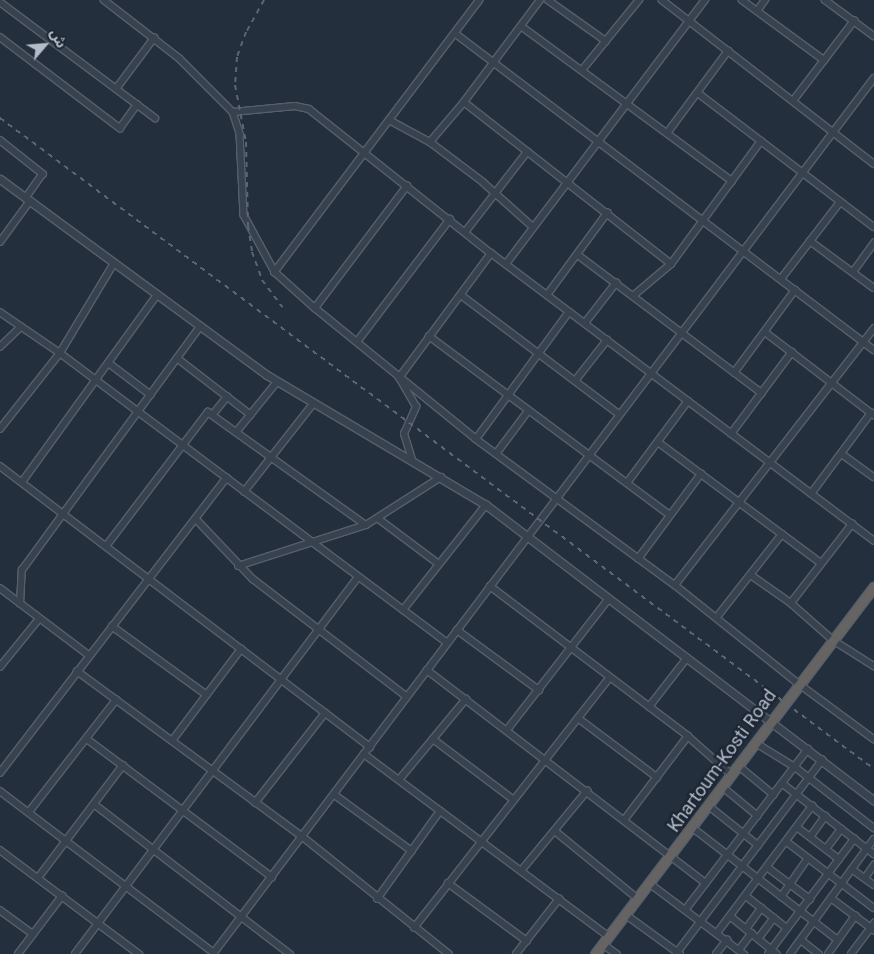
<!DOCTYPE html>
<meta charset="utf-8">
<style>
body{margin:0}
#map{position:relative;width:874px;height:954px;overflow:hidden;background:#242f3e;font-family:Roboto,"Noto Sans Arabic",sans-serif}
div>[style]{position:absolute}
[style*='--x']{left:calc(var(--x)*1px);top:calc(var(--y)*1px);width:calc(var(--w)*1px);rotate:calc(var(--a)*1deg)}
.roads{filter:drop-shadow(1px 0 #565f6c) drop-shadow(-1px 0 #565f6c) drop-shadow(0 1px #565f6c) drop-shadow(0 -1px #565f6c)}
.minor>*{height:5.5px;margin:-2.75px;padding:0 2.75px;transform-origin:2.75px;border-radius:2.75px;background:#38414e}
.tertiary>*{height:7px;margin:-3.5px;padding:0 3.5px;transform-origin:3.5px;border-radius:3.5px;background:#38414e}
.trunk>*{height:9px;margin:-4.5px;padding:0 4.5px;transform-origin:4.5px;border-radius:4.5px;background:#656462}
.rail>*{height:2px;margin-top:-1px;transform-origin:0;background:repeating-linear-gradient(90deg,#5a6575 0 5px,transparent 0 10px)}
span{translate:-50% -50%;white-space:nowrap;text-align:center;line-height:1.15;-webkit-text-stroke:5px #1d2633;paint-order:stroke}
.street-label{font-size:18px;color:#b4bcc9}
.north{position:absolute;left:20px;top:20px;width:50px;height:50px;-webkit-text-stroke:4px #1d2633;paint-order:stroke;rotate:63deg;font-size:14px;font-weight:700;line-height:20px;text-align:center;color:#b4bcc9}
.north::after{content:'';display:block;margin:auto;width:18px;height:22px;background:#b4bcc9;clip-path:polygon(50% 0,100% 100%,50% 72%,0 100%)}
</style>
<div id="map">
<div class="roads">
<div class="minor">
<div style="--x:104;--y:0;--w:95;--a:37.7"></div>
<div style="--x:179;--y:58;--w:76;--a:45"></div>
<div style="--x:233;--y:112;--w:23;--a:72"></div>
<div style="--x:240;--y:134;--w:81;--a:87.2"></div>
<div style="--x:244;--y:215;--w:65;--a:61.5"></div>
<div style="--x:480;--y:0;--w:341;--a:127"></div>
<div style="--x:275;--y:272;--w:54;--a:42"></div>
<div style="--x:315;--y:308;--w:208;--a:39.1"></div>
<div style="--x:476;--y:439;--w:247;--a:36.3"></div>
<div style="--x:675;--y:585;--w:159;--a:38.6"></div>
<div style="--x:799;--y:684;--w:93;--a:36.3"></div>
<div style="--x:548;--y:0;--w:71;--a:35.3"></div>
<div style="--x:662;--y:0;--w:268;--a:37.7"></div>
<div style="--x:742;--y:0;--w:102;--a:36.2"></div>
<div style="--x:825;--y:0;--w:61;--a:36.3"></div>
<div style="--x:0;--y:2;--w:194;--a:36.8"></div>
<div style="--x:757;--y:11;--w:14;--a:-54"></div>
<div style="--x:521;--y:26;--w:262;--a:36.3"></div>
<div style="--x:456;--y:34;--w:524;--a:37.09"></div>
<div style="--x:0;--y:37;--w:151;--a:37.2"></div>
<div style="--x:120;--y:128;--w:29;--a:-54"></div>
<div style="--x:583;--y:69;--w:89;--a:-50.9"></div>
<div style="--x:116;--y:89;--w:64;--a:-53.3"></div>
<div style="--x:698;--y:93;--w:221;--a:37.3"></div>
<div style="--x:793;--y:101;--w:101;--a:-52.7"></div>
<div style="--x:464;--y:102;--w:263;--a:38"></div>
<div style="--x:233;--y:112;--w:62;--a:-5.5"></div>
<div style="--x:295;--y:106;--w:14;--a:12"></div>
<div style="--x:309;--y:109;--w:232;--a:38.4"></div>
<div style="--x:491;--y:253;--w:479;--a:36.9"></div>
<div style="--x:391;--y:121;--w:44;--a:28.3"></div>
<div style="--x:430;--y:142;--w:66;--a:37"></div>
<div style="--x:483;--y:182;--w:67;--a:42"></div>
<div style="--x:668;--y:132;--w:101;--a:-53.5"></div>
<div style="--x:0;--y:140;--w:55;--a:38.3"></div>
<div style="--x:43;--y:174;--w:29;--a:125"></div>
<div style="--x:430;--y:142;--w:52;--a:-49.6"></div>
<div style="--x:464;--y:102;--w:127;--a:-53.3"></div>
<div style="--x:466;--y:231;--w:100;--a:-52.3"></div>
<div style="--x:810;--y:241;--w:79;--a:36.3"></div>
<div style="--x:0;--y:242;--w:51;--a:-53.8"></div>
<div style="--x:578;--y:255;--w:230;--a:36.9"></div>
<div style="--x:506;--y:264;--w:331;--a:-53"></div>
<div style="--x:853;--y:272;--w:36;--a:-54"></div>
<div style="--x:781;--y:279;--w:97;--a:-52.5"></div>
<div style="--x:461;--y:295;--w:198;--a:37"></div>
<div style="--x:547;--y:295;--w:102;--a:-53.8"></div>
<div style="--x:633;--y:296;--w:50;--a:-40.1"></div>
<div style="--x:671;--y:264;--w:152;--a:-53.8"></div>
<div style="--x:315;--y:308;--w:153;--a:-53"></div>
<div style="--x:0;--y:312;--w:73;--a:34.3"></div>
<div style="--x:60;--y:353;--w:484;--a:36.8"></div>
<div style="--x:585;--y:323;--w:51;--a:-52.2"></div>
<div style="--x:765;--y:332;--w:137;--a:37.3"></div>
<div style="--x:429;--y:336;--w:300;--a:36.6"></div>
<div style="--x:357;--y:342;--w:154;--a:-52.9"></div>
<div style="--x:0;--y:347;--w:29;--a:-44"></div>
<div style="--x:177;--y:358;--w:93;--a:37.6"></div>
<div style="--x:110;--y:364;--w:51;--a:37.1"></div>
<div style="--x:734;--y:373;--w:103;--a:-53.7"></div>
<div style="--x:575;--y:381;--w:52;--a:-52"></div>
<div style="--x:214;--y:413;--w:21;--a:-51"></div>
<div style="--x:0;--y:429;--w:97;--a:-51.7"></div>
<div style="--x:60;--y:353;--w:105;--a:-59"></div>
<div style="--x:238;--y:430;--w:62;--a:-50.9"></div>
<div style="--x:731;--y:434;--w:102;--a:-53.4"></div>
<div style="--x:476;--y:439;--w:157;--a:-53.8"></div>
<div style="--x:658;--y:442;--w:203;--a:36.6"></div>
<div style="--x:496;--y:454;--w:54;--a:-53.3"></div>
<div style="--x:842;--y:454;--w:39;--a:36"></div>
<div style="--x:412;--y:460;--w:27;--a:-107"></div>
<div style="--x:404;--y:434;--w:30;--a:-66"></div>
<div style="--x:416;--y:407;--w:34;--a:-120"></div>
<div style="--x:399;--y:378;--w:155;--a:-53.6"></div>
<div style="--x:0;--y:466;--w:465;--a:37.2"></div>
<div style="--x:22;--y:482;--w:231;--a:-54.2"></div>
<div style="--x:627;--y:483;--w:102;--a:-53.4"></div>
<div style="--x:244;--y:492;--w:112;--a:-51.9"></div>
<div style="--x:811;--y:494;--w:101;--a:-53.5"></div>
<div style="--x:196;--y:519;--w:83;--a:46.5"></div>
<div style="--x:253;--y:579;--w:193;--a:37.4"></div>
<div style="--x:379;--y:519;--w:75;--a:36.9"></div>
<div style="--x:107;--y:545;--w:167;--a:-52.8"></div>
<div style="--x:208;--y:412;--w:194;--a:35.6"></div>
<div style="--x:638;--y:559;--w:106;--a:-53.5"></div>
<div style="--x:238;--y:566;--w:134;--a:-17.8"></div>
<div style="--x:366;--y:525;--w:89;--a:-32.6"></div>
<div style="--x:751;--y:575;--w:49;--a:35"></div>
<div style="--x:791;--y:603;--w:56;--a:41.4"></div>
<div style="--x:833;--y:640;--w:49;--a:32.4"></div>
<div style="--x:675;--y:585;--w:325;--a:-52.2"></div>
<div style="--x:490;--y:586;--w:248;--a:37.1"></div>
<div style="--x:688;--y:736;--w:59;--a:41.6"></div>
<div style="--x:0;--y:588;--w:111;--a:37"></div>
<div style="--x:791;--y:603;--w:100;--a:-52.3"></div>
<div style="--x:20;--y:604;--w:34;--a:-87"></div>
<div style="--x:22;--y:570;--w:301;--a:-53.8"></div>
<div style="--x:403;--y:610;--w:134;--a:-51.7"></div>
<div style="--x:717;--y:617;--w:105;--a:-51.9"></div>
<div style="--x:112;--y:626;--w:117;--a:36"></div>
<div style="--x:457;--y:630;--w:102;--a:36.2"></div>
<div style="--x:0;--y:667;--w:62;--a:-50.9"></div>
<div style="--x:427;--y:670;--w:351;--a:37.4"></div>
<div style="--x:77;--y:671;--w:280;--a:36.3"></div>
<div style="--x:303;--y:837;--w:187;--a:38.7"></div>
<div style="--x:649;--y:707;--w:62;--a:-52.2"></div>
<div style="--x:578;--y:718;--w:99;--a:36.8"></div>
<div style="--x:507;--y:730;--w:165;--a:-52.2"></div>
<div style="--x:87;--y:739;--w:231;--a:36.7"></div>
<div style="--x:433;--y:739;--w:100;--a:36.9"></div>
<div style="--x:172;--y:741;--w:115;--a:-53.1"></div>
<div style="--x:756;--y:743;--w:46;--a:31.6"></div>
<div style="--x:795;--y:767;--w:100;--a:37.7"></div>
<div style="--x:364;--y:754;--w:304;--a:36.7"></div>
<div style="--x:739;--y:766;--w:45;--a:39.6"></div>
<div style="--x:0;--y:773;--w:372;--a:-52.5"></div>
<div style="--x:399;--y:780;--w:105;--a:-50.4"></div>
<div style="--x:783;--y:784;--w:115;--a:37.6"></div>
<div style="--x:723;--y:787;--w:45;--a:39.6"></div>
<div style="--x:0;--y:791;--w:268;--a:37.1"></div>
<div style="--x:335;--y:795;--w:95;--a:36"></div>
<div style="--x:255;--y:803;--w:114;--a:-52.1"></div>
<div style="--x:94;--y:804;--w:247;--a:37.4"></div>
<div style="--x:709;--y:806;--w:63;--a:38.5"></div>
<div style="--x:29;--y:812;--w:142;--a:-52.2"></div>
<div style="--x:625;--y:819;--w:104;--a:-52.8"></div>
<div style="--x:797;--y:827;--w:53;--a:37.3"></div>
<div style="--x:693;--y:828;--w:183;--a:37.7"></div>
<div style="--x:555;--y:831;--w:104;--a:39.2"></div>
<div style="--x:810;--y:837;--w:26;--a:-54"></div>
<div style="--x:787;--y:842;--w:109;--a:37.2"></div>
<div style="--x:826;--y:849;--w:25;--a:-53"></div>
<div style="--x:0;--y:850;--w:174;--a:36.8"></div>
<div style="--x:767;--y:867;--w:54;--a:36.7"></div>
<div style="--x:852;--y:869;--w:27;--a:36"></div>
<div style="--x:521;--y:871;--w:104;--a:-50.5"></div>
<div style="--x:38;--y:878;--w:141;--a:-53"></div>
<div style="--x:865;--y:878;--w:16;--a:-55"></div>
<div style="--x:448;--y:883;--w:98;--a:36.3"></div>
<div style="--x:649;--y:883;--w:119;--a:36.8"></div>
<div style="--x:746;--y:896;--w:52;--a:38"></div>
<div style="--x:781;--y:897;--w:47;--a:-55.3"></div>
<div style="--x:831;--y:898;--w:54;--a:36.7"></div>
<div style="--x:377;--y:899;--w:108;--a:-54.4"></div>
<div style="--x:686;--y:909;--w:201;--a:-52.7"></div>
<div style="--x:0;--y:910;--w:41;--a:36"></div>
<div style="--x:625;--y:914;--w:68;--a:36"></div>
<div style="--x:730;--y:916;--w:60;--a:39"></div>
<div style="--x:414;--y:928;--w:318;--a:-52"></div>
<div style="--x:746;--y:929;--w:26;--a:-54"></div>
<div style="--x:717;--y:933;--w:159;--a:-53.2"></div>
<div style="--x:758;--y:939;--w:26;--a:-53"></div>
<div style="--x:801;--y:940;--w:23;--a:38"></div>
<div style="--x:603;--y:944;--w:17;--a:36"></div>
<div style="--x:739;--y:950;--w:21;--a:-53"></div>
<div style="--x:18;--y:954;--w:73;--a:-52.8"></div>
<div style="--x:75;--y:954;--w:471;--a:-53.1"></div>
<div style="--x:213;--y:954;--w:1097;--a:-52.96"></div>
<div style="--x:516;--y:954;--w:70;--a:-52"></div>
<div style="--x:676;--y:954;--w:243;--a:-53"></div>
<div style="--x:716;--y:954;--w:18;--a:-52"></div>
<div style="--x:768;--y:954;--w:144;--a:-53.2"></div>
<div style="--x:790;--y:954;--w:142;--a:-53.9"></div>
<div style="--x:828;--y:954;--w:47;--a:-54.6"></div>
<div style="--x:851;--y:954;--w:39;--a:-53"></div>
</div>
<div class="tertiary">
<div style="--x:0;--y:179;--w:331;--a:36.3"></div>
<div style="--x:267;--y:375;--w:255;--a:30.7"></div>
<div style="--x:486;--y:505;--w:488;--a:37.3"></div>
</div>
<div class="trunk">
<div style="--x:595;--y:954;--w:461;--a:-52.8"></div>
</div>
</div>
<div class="rail">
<div style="--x:264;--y:0;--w:37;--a:119"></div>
<div style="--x:246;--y:32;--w:27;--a:110"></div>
<div style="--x:237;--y:57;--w:28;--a:94"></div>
<div style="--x:235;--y:85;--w:58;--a:79.1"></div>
<div style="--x:246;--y:142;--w:84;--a:88.6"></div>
<div style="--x:248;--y:226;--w:26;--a:81"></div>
<div style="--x:252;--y:252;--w:30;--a:70"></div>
<div style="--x:262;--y:280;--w:34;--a:53"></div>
<div style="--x:0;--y:118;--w:1090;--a:36.68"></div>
</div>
<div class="street-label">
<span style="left:722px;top:761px;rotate:-54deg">Khartoum-Kosti Road</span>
</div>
<div class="north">ش</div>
</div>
